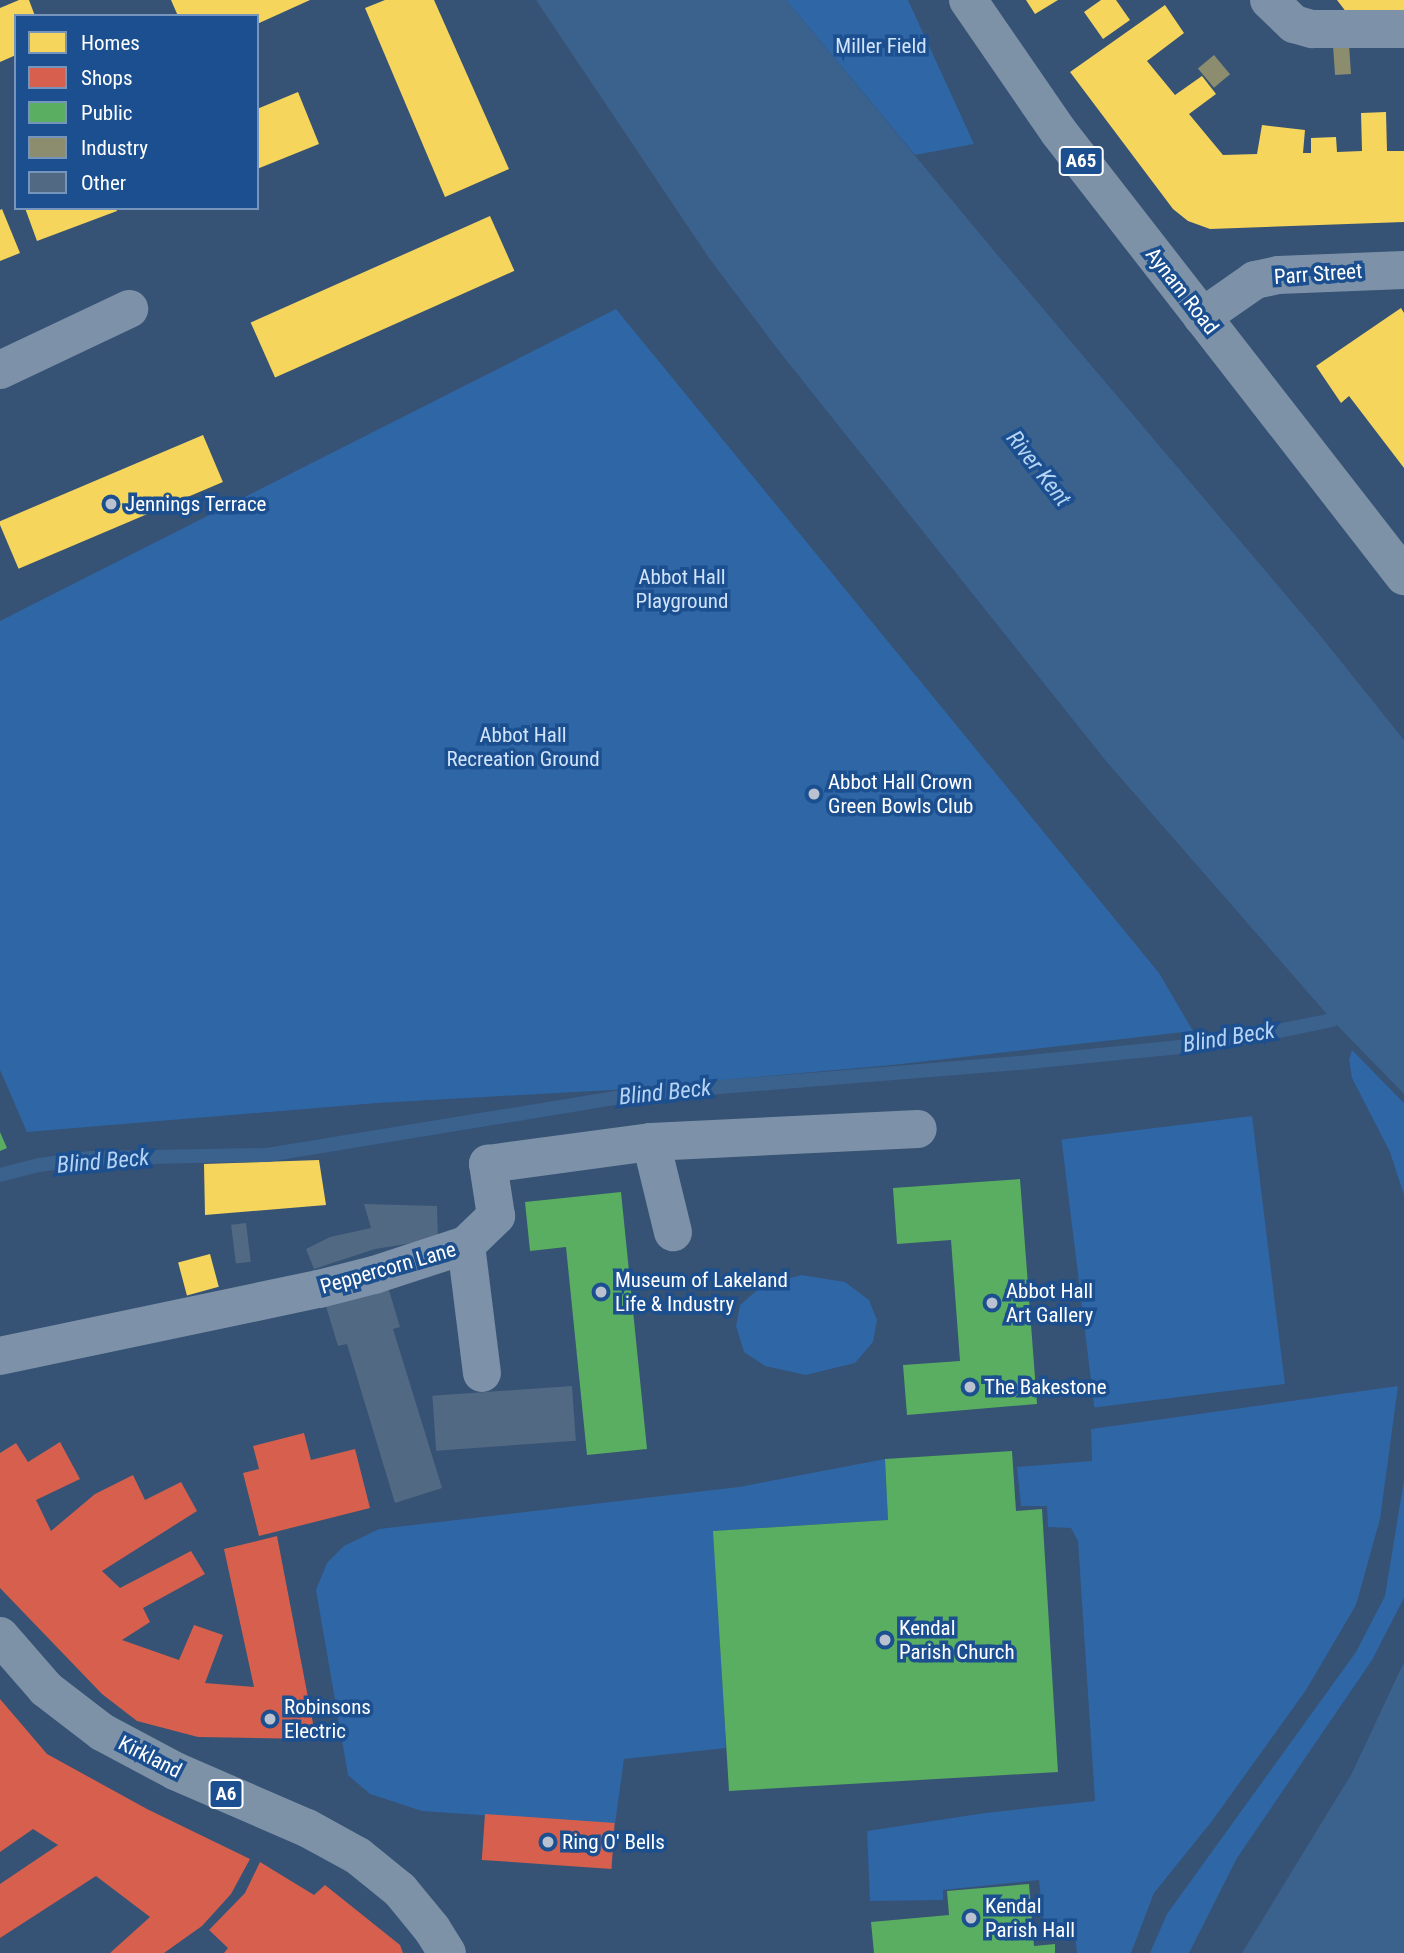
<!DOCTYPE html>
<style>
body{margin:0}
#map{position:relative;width:1404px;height:1953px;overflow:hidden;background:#365274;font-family:"Roboto Condensed",sans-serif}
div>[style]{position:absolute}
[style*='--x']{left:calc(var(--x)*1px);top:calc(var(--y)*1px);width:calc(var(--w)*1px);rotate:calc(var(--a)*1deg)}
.green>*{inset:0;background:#2f66a5;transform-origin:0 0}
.water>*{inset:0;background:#3b618d}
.homes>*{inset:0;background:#f6d55c;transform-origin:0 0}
.shops>*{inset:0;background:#d6604d;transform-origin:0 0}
.public>*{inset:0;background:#5aae61}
.industry>*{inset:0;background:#8c8c6e;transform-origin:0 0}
.stream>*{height:14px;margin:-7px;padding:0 7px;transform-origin:7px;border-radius:7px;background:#3b618d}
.building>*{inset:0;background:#526984;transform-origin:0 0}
.minor>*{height:38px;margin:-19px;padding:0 19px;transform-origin:19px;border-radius:19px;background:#7d92a8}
.highway>*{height:38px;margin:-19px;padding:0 19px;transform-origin:19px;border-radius:19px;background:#7e92a7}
.dots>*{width:19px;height:19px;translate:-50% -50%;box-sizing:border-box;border:4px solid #1b4f8f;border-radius:50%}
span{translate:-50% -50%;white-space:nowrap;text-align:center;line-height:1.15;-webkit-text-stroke:7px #1b4f8f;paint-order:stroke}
.shield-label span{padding:2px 5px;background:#1b4f8f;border:2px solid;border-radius:5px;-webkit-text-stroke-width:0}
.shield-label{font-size:19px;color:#fff;font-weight:700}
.park-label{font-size:21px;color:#cfe3fa}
.street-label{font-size:21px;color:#fff}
.poi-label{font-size:21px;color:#fff}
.left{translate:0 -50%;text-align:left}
.water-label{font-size:23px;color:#b5d3f5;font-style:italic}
.legend{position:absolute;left:14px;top:14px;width:245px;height:196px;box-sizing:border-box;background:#1b4f8f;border:2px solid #7695bc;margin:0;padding:9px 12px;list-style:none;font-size:21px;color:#fff}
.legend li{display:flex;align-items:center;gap:14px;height:35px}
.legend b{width:35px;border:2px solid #7695bc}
</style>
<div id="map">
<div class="green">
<div style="clip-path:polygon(786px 0,908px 0,974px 144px,915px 155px)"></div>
<div style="clip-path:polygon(616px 309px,1159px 973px,1193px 1031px,892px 1065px,611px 1090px,377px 1103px,27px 1132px,0 1070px,0 621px)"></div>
<div style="clip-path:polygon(1352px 1050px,1404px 1103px,1404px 1195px,1390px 1152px,1352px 1078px,1349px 1060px)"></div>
<div style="left:1252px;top:1116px;width:270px;height:192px;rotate:83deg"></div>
<div style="clip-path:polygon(801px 1275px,845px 1282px,869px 1300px,877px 1320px,873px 1342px,855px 1363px,806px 1375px,765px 1366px,744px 1352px,736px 1326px,740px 1305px,762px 1286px)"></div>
<div style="clip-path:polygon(1398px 1386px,1380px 1519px,1356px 1605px,1306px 1690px,1212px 1821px,1154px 1893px,1131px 1953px,1077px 1953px,1075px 1936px,1045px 1939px,1039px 1880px,943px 1890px,943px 1900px,870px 1901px,867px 1831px,985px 1813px,1095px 1801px,1078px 1541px,1071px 1528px,1048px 1527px,1047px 1506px,1021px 1506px,1017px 1467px,1092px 1461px,1091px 1429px)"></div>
<div style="clip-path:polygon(885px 1459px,888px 1520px,714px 1531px,726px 1748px,624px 1759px,615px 1824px,422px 1811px,370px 1794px,348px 1775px,316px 1590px,327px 1563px,344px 1546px,379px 1529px,739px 1487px)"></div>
<div style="clip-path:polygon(1404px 1480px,1404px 1598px,1372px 1660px,1237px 1858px,1189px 1953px,1150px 1953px,1167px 1914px,1356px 1652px,1385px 1596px)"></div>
</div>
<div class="water">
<div style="clip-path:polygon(536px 0,786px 0,995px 252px,1319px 634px,1404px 740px,1404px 1094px,1332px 1020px,1106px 761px,779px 351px,709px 258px)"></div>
<div style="clip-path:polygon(1404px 1662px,1404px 1953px,1242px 1953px,1352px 1773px)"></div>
</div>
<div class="homes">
<div style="clip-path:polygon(19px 0,29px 0,35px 16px,16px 16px,16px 55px,0 62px,0 8px)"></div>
<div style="clip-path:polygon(171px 0,310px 0,257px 24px,257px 16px,178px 16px)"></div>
<div style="clip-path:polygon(385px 0,434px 0,509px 169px,445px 197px,365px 8px)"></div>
<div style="clip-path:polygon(1026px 0,1058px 0,1035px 14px)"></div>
<div style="clip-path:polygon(1101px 0,1116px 0,1130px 20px,1103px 39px,1084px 12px)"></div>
<div style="clip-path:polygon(1337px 0,1404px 0,1404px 16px,1350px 17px)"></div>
<div style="clip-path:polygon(1165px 5px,1184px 33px,1147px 61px,1175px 95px,1202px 76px,1216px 94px,1189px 114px,1223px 155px,1257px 154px,1262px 125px,1305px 130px,1303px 153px,1311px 153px,1311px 138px,1336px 137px,1337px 152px,1362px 151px,1361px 113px,1386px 112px,1387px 151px,1404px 151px,1404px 222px,1210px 229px,1188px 221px,1173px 209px,1070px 72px)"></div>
<div style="clip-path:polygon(298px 92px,319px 144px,257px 169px,257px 109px)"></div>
<div style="clip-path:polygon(25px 208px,116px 208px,117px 211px,37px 241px)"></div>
<div style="clip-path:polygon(2px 209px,20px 253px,0 261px,0 210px)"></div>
<div style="left:490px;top:216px;width:60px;height:262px;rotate:66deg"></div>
<div style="clip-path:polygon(1401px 308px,1404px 313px,1404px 468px,1349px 396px,1341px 403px,1316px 366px)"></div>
<div style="left:203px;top:435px;width:51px;height:222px;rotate:67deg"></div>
<div style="clip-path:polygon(319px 1160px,326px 1205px,205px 1215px,204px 1164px)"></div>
<div style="left:210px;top:1254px;width:34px;height:33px;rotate:75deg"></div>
</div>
<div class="shops">
<div style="clip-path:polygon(304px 1433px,311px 1460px,355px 1449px,370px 1508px,259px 1536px,243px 1473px,259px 1469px,253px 1446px)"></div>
<div style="clip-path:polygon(60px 1442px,80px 1479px,36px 1500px,51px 1531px,95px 1494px,133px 1475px,145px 1500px,181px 1482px,197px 1511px,102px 1571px,120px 1588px,191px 1551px,205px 1574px,143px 1608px,150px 1622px,122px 1640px,179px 1660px,194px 1625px,223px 1635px,205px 1683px,254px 1687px,224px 1549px,277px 1536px,316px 1739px,198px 1737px,137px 1721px,102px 1694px,0 1588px,0 1453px,16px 1443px,28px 1462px)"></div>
<div style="clip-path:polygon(0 1699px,47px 1754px,147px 1809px,250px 1859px,231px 1894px,202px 1926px,164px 1953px,110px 1953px,150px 1917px,96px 1876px,0 1938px,0 1884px,58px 1845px,33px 1829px,0 1852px)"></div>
<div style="left:485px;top:1814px;width:130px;height:46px;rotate:4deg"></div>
<div style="clip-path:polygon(260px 1862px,314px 1895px,325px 1885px,400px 1945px,403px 1953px,224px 1953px,228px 1948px,209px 1930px,245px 1893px)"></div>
</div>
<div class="public">
<div style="clip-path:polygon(0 1132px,7px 1148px,0 1151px)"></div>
<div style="clip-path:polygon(1020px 1179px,1037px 1404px,907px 1415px,903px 1365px,960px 1361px,951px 1240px,897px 1244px,893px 1188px)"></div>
<div style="clip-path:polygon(621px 1192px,647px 1449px,587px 1455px,566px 1247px,530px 1251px,525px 1202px)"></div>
<div style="clip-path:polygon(1012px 1451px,1016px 1511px,1042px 1509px,1058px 1772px,729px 1791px,713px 1531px,888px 1520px,885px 1459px)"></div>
<div style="clip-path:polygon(1029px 1884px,1034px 1946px,1055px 1944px,1055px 1953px,874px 1953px,871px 1922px,949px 1915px,947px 1891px)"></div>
</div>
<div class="industry">
<div style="left:1349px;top:45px;width:29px;height:16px;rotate:86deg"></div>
<div style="left:1214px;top:55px;width:25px;height:21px;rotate:50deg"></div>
</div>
<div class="stream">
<div style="--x:0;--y:1175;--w:40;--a:-14.4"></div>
<div style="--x:39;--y:1165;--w:52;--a:-7.7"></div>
<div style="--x:91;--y:1158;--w:176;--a:-1"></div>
<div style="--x:267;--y:1155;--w:384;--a:-9.3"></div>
<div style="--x:646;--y:1093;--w:384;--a:-4.6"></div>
<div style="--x:1029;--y:1062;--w:192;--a:-5.7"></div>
<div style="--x:1220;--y:1043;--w:114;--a:-11.6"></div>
</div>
<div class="building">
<div style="clip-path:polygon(364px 1204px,437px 1206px,438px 1239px,375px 1249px,314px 1269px,306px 1249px,330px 1237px,371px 1228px)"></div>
<div style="left:246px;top:1223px;width:39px;height:15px;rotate:83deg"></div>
<div style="clip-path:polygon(388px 1287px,400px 1327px,393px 1329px,442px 1488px,395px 1503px,347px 1344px,338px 1346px,326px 1306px)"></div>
<div style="left:572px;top:1386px;width:55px;height:140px;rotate:86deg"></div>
</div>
<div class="minor">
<div style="--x:1269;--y:0;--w:35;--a:44"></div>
<div style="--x:1294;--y:24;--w:19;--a:16"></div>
<div style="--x:1312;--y:29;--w:92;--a:0"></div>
<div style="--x:1202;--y:317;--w:65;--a:-34.9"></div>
<div style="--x:1255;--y:280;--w:24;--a:-12"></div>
<div style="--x:1278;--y:275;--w:126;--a:-2.3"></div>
<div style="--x:0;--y:370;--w:143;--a:-25.3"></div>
<div style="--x:651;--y:1142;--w:93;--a:76.3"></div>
<div style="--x:466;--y:1245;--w:129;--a:82.9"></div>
<div style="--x:0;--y:1356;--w:326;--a:-11.9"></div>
<div style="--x:319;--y:1289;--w:57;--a:-14.3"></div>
<div style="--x:374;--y:1275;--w:97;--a:-18.1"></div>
<div style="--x:466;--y:1245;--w:42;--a:-44"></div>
<div style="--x:496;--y:1216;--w:53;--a:-98.7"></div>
<div style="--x:488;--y:1164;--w:164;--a:-7.7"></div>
<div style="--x:651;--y:1142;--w:267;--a:-2.8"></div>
</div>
<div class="highway">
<div style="--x:968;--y:0;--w:159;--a:55.5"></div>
<div style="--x:1058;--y:131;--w:564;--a:52.13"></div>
<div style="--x:0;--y:1636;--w:70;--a:49"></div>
<div style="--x:46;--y:1689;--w:71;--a:37.5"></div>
<div style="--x:102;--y:1732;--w:83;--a:28.1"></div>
<div style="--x:175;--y:1771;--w:144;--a:23.4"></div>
<div style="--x:307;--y:1828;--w:58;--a:28.8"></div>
<div style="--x:358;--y:1856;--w:54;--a:39"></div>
<div style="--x:400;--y:1890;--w:50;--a:50.6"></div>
<div style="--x:432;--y:1929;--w:28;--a:58"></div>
</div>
<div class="dots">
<div style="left:111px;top:504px;background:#b9c2ce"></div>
<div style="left:814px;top:794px;background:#b9c2ce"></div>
<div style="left:601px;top:1292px;background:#b9c2ce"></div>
<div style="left:992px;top:1303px;background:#b9c2ce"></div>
<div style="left:970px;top:1387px;background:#b9c2ce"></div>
<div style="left:885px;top:1640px;background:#b9c2ce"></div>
<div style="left:270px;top:1719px;background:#b9c2ce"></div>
<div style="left:548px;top:1842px;background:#b9c2ce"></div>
<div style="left:971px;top:1918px;background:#b9c2ce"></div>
</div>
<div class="shield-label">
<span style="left:1081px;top:161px">A65</span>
<span style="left:226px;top:1794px">A6</span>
</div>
<div class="park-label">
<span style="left:881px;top:46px">Miller Field</span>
<span style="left:682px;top:589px">Abbot Hall<br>Playground</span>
<span style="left:523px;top:747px">Abbot Hall<br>Recreation Ground</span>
</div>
<div class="street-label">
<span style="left:1318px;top:274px;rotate:-4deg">Parr Street</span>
<span style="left:1182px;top:291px;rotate:52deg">Aynam Road</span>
<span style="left:388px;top:1268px;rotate:-16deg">Peppercorn Lane</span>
<span style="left:150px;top:1757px;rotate:27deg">Kirkland</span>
</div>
<div class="poi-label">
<span class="left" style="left:125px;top:504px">Jennings Terrace</span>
<span class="left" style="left:828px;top:794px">Abbot Hall Crown<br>Green Bowls Club</span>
<span class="left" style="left:615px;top:1292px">Museum of Lakeland<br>Life &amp; Industry</span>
<span class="left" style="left:1006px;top:1303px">Abbot Hall<br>Art Gallery</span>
<span class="left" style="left:984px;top:1387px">The Bakestone</span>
<span class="left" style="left:899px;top:1640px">Kendal<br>Parish Church</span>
<span class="left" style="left:284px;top:1719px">Robinsons<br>Electric</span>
<span class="left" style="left:562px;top:1842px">Ring O' Bells</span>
<span class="left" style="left:985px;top:1918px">Kendal<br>Parish Hall</span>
</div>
<div class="water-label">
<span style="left:1038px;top:469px;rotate:52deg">River Kent</span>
<span style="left:1229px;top:1038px;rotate:-9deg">Blind Beck</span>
<span style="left:665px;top:1093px;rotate:-6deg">Blind Beck</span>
<span style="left:103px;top:1162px;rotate:-5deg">Blind Beck</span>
</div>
<ul class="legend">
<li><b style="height:19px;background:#f6d55c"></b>Homes</li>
<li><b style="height:19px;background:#d6604d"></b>Shops</li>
<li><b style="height:19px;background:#5aae61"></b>Public</li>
<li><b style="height:19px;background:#8c8c6e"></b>Industry</li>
<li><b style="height:19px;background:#526984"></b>Other</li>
</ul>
</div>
